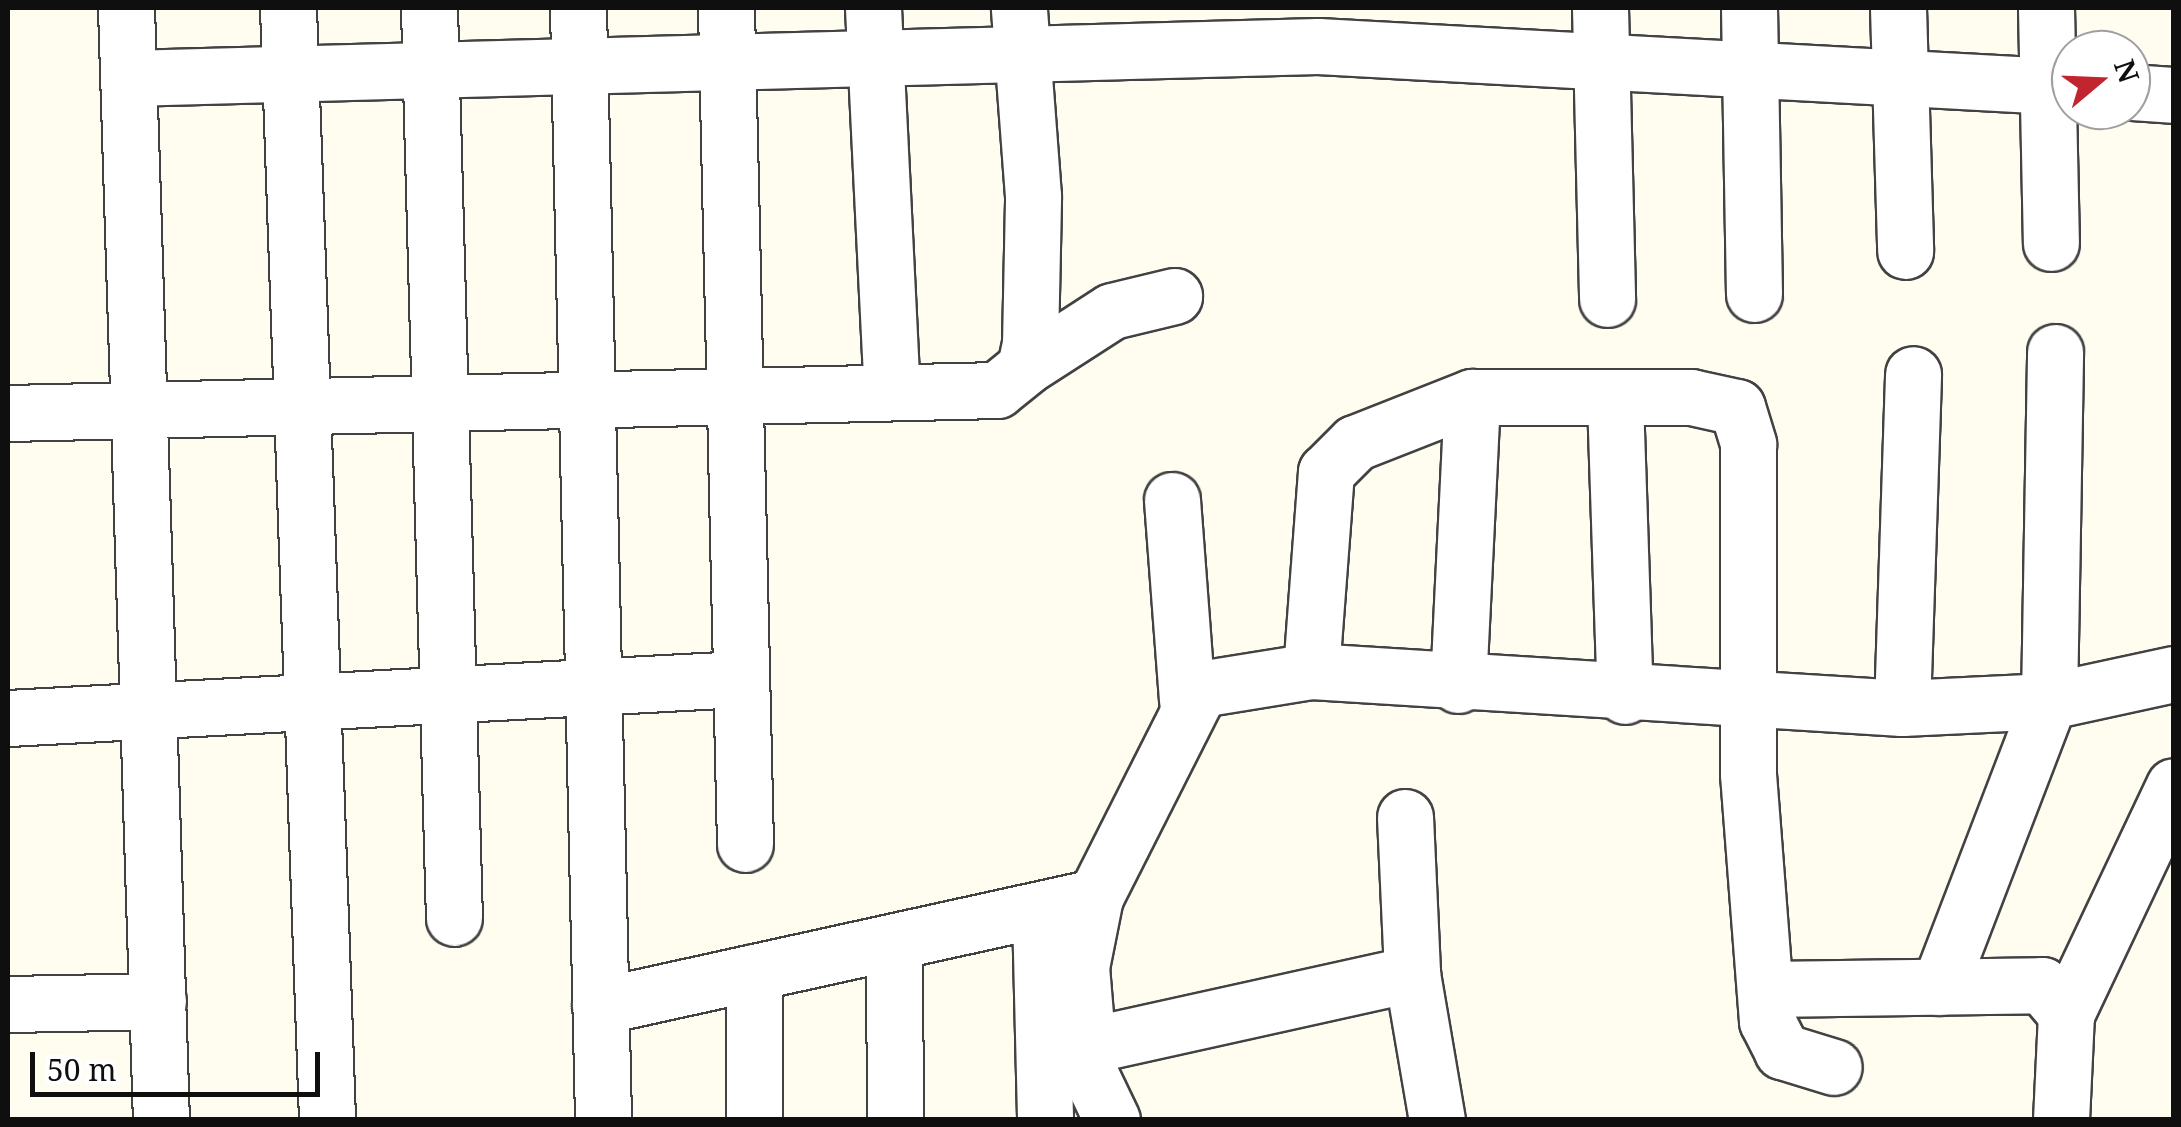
<!DOCTYPE html>
<style>
body{margin:0}
#map{position:relative;width:2181px;height:1127px;overflow:hidden;background:#fffcf0;font-family:"Noto Serif",serif}
div>[style]{position:absolute}
[style*='--x']{left:calc(var(--x)*1px);top:calc(var(--y)*1px);width:calc(var(--w)*1px);rotate:calc(var(--a)*1deg)}
.roads{filter:drop-shadow(2px 0 #424242) drop-shadow(-2px 0 #424242) drop-shadow(0 2px #424242) drop-shadow(0 -2px #424242)}
.minor>*{height:55px;margin:-27.5px;padding:0 27.5px;transform-origin:27.5px;border-radius:27.5px;background:#fff}
span{translate:-50% -50%;white-space:nowrap;text-align:center;line-height:1.15;-webkit-text-stroke:10px #fff;paint-order:stroke}
.frame{position:absolute;inset:0;border:10px solid #0f0f0f;pointer-events:none}
.north{position:absolute;left:2051px;top:30px;width:100px;height:100px;box-sizing:border-box;background:#fff;border:2px solid #9f9f9f;border-radius:50%;rotate:71deg;font-size:28px;font-weight:700;line-height:40px;text-align:center;color:#0f0f0f}
.north::after{content:'';display:block;margin:auto;width:35px;height:45px;background:#c12530;clip-path:polygon(50% 0,100% 100%,50% 72%,0 100%)}
.scale{position:absolute;left:30px;top:1052px;width:290px;height:45px;box-sizing:border-box;border:5px solid #0f0f0f;border-top:0;padding-left:12px;font-size:30px;line-height:35px;white-space:nowrap;color:#0f0f0f;-webkit-text-stroke:8px #fff;paint-order:stroke}
</style>
<div id="map">
<div class="roads">
<div class="minor">
<div style="--x:126;--y:8;--w:1113;--a:88.2"></div>
<div style="--x:288;--y:8;--w:1113;--a:87.99"></div>
<div style="--x:429;--y:8;--w:910;--a:88.43"></div>
<div style="--x:578;--y:8;--w:1112;--a:88.71"></div>
<div style="--x:726;--y:8;--w:836;--a:88.7"></div>
<div style="--x:873;--y:8;--w:382;--a:87.2"></div>
<div style="--x:1600;--y:8;--w:291;--a:88.6"></div>
<div style="--x:1749;--y:8;--w:286;--a:89"></div>
<div style="--x:1898;--y:8;--w:243;--a:88.3"></div>
<div style="--x:2046;--y:8;--w:235;--a:88.8"></div>
<div style="--x:128;--y:78;--w:1190;--a:-1.54"></div>
<div style="--x:1318;--y:46;--w:754;--a:3.12"></div>
<div style="--x:2131;--y:92;--w:43;--a:4"></div>
<div style="--x:1025;--y:367;--w:103;--a:-32.8"></div>
<div style="--x:1112;--y:311;--w:64;--a:-13.6"></div>
<div style="--x:1615;--y:400;--w:296;--a:88.1"></div>
<div style="--x:8;--y:413;--w:989;--a:-1.33"></div>
<div style="--x:997;--y:390;--w:36;--a:-39"></div>
<div style="--x:1025;--y:367;--w:24;--a:-78"></div>
<div style="--x:1030;--y:344;--w:148;--a:-88.8"></div>
<div style="--x:1033;--y:196;--w:189;--a:-94.3"></div>
<div style="--x:1172;--y:500;--w:201;--a:85.7"></div>
<div style="--x:1311;--y:671;--w:200;--a:-85.7"></div>
<div style="--x:1326;--y:472;--w:41;--a:-45"></div>
<div style="--x:1355;--y:443;--w:126;--a:-21.5"></div>
<div style="--x:1472;--y:397;--w:219;--a:0"></div>
<div style="--x:1691;--y:397;--w:47;--a:12.3"></div>
<div style="--x:1737;--y:407;--w:39;--a:73"></div>
<div style="--x:1748;--y:444;--w:330;--a:90"></div>
<div style="--x:1748;--y:774;--w:248;--a:85.6"></div>
<div style="--x:1767;--y:1021;--w:34;--a:63"></div>
<div style="--x:1782;--y:1051;--w:54;--a:17.1"></div>
<div style="--x:1458;--y:685;--w:288;--a:-87.2"></div>
<div style="--x:1902;--y:708;--w:334;--a:-88.1"></div>
<div style="--x:8;--y:718;--w:732;--a:-3.05"></div>
<div style="--x:1405;--y:817;--w:157;--a:87.4"></div>
<div style="--x:1412;--y:974;--w:148;--a:80.3"></div>
<div style="--x:1040;--y:912;--w:208;--a:88.6"></div>
<div style="--x:894;--y:943;--w:177;--a:89.7"></div>
<div style="--x:754;--y:972;--w:148;--a:90"></div>
<div style="--x:1939;--y:987;--w:306;--a:-69"></div>
<div style="--x:2049;--y:701;--w:349;--a:-89"></div>
<div style="--x:1766;--y:989;--w:276;--a:-0.8"></div>
<div style="--x:2042;--y:985;--w:38;--a:50"></div>
<div style="--x:2066;--y:1014;--w:106;--a:92.7"></div>
<div style="--x:8;--y:1004;--w:150;--a:-1.1"></div>
<div style="--x:600;--y:1006;--w:507;--a:-12.42"></div>
<div style="--x:2066;--y:1014;--w:252;--a:-64.7"></div>
<div style="--x:1086;--y:1046;--w:334;--a:-12.5"></div>
<div style="--x:1112;--y:1120;--w:51;--a:-115.6"></div>
<div style="--x:1090;--y:1074;--w:107;--a:-94.8"></div>
<div style="--x:1081;--y:967;--w:71;--a:-78.7"></div>
<div style="--x:1095;--y:897;--w:233;--a:-63.2"></div>
<div style="--x:1200;--y:689;--w:112;--a:-9.2"></div>
<div style="--x:1311;--y:671;--w:592;--a:3.58"></div>
<div style="--x:1902;--y:708;--w:147;--a:-2.7"></div>
<div style="--x:2049;--y:701;--w:128;--a:-12.2"></div>
</div>
</div>
<div class="frame"></div>
<div class="north">N</div>
<div class="scale">50 m</div>
</div>
